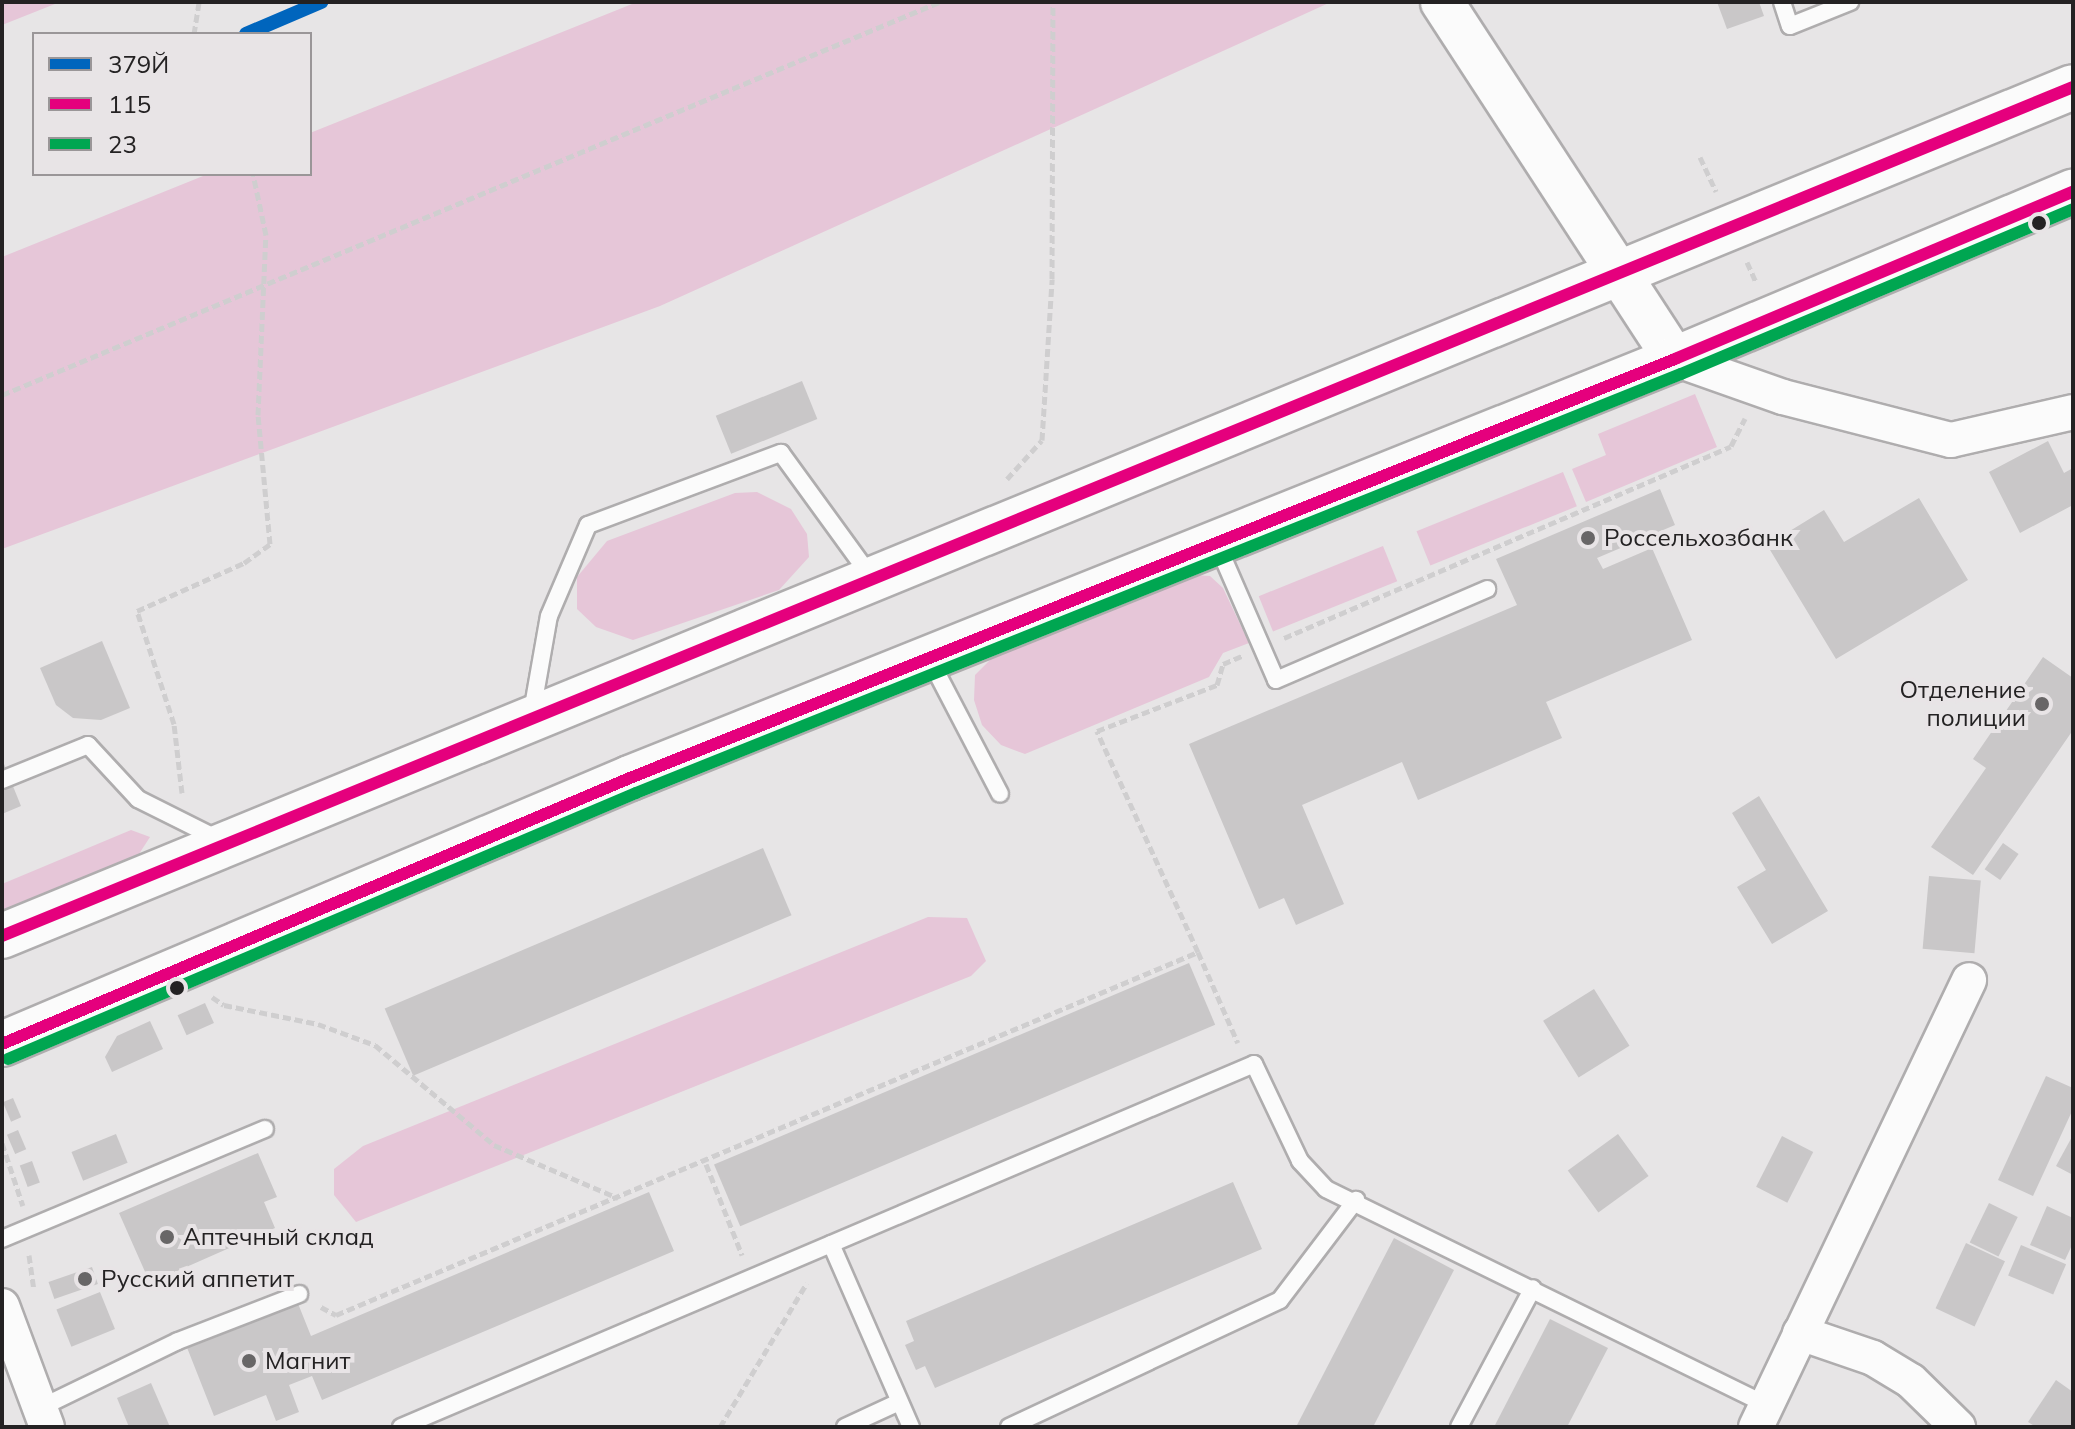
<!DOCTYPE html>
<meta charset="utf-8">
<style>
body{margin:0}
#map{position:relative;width:2075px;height:1429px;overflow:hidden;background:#e7e5e6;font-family:Mulish,sans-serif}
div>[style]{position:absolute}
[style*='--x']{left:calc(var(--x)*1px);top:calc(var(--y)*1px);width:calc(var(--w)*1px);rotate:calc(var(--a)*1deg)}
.green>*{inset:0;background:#e6c6d8;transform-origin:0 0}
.building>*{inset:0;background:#c9c7c8;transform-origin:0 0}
.path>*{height:5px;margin-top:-2.5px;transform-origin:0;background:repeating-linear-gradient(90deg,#cfcecf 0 8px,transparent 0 12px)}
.roads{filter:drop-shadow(2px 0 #afadae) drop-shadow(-2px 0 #afadae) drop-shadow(0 2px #afadae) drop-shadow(0 -2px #afadae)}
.service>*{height:16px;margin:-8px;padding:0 8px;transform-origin:8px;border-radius:8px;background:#fbfbfb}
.minor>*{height:34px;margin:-17px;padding:0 17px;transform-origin:17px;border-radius:17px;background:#fbfbfb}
.tertiary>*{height:42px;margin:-21px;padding:0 21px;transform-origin:21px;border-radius:21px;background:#fbfbfb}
.primary>*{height:44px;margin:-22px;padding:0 22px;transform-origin:22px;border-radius:22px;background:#fbfbfb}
.bus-1>*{height:12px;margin:-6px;padding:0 6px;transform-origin:6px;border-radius:6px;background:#e5007d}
.bus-2>*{height:12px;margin:-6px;padding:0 6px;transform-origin:6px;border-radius:6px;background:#00a651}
.rail-1>*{height:14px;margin:-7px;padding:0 7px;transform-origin:7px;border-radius:7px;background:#0065bd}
.dots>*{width:22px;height:22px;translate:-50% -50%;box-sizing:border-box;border:4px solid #e8e4e6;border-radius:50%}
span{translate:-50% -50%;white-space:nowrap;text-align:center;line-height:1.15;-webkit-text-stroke:8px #e8e4e6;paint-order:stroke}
.poi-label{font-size:24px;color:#242223}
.left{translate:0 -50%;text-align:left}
.right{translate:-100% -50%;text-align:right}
.frame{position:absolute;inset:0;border:4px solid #242223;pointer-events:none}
.legend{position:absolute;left:32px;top:32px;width:280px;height:144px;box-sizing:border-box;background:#e8e4e6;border:2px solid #9a9698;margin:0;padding:10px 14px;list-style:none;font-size:24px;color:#242223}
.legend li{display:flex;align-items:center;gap:16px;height:40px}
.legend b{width:40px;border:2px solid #9a9698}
</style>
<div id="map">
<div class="green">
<div style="clip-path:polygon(2px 2px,60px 2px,2px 25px)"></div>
<div style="clip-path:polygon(637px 2px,1331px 2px,660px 306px,2px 549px,2px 257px,208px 174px,310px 174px,310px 133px)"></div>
<div style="clip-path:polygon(1695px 394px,1717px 447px,1586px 502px,1572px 469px,1606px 455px,1598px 434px)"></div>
<div style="left:1563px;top:472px;width:37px;height:158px;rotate:68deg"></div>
<div style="clip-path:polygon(757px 492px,791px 509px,807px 534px,809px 557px,779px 590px,633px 640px,596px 627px,577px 609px,577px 577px,607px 541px,735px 493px)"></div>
<div style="left:1383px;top:546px;width:38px;height:134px;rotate:68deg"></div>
<div style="clip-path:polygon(1194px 575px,1210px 576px,1223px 588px,1249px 643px,1223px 653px,1209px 677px,1025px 754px,1001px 745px,982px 725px,974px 700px,975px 675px,991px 659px)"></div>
<div style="clip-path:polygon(131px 830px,150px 837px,139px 854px,2px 913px,2px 884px)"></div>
<div style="clip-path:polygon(928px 917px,967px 918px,986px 961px,971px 976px,356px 1222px,334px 1195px,334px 1169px,363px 1146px)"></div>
</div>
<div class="building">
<div style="clip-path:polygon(1717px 2px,1759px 2px,1764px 16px,1727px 29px)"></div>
<div style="left:802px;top:381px;width:41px;height:93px;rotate:68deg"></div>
<div style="clip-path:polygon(2048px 441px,2064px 473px,2073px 468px,2073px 505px,2020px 533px,1989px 472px)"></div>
<div style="clip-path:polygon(1660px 489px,1675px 525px,1597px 558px,1603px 569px,1652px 548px,1692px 640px,1546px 702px,1562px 738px,1418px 800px,1402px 762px,1302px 805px,1344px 904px,1296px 925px,1284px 898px,1259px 909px,1189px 744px,1517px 605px,1496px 559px)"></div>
<div style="clip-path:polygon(1919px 498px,1968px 580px,1836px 659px,1767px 545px,1824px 510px,1844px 542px)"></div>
<div style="clip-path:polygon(102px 641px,130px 708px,101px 720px,73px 718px,56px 705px,40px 668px)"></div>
<div style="clip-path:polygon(2043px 657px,2073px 678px,2073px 730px,1973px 875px,1931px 847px,1986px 768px,1973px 759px)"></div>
<div style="clip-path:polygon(2px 759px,21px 806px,2px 814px)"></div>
<div style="clip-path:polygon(1759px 796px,1828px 911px,1772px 944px,1737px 887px,1766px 870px,1732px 813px)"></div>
<div style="left:2003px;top:843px;width:19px;height:32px;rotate:35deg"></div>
<div style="left:763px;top:848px;width:73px;height:411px;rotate:67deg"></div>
<div style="left:1929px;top:876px;width:52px;height:73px;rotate:5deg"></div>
<div style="left:1189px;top:963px;width:67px;height:516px;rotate:67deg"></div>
<div style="left:1594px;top:989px;width:67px;height:60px;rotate:58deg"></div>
<div style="left:205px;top:1003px;width:22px;height:30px;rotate:66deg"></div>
<div style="clip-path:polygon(150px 1021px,163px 1049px,112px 1072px,105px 1057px,117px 1036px)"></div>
<div style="clip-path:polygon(2046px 1076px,2073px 1088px,2073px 1109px,2033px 1196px,1998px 1180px)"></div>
<div style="left:13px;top:1098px;width:21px;height:11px;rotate:67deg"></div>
<div style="left:18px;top:1130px;width:21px;height:12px;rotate:67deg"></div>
<div style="left:116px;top:1134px;width:31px;height:48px;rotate:68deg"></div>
<div style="left:1618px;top:1134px;width:52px;height:62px;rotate:54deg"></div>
<div style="clip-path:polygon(2073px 1135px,2073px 1175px,2056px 1166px)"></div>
<div style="left:1782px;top:1136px;width:35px;height:57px;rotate:27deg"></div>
<div style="clip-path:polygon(258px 1153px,277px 1197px,264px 1202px,275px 1228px,150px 1283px,119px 1213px)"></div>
<div style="left:32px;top:1161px;width:23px;height:13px;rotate:70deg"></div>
<div style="clip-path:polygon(1233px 1182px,1262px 1249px,935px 1388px,925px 1366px,916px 1370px,905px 1345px,914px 1341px,906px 1321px)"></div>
<div style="clip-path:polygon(649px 1192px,674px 1251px,322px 1400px,312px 1376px,289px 1385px,299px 1412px,276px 1421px,266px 1395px,214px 1416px,186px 1345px,297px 1301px,311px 1336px)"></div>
<div style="left:1989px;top:1203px;width:32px;height:44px;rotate:26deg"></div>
<div style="clip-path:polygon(2047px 1206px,2073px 1218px,2073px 1243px,2065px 1260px,2030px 1245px)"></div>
<div style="clip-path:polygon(1394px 1238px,1454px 1270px,1373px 1427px,1296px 1427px)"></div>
<div style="left:1966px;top:1243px;width:43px;height:72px;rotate:25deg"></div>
<div style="left:2021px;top:1245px;width:49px;height:33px;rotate:23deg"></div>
<div style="left:92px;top:1267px;width:18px;height:46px;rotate:71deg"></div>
<div style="left:100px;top:1292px;width:40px;height:47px;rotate:68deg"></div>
<div style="clip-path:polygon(1550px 1319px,1608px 1348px,1567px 1427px,1494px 1427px)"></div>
<div style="clip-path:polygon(2056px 1380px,2073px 1392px,2073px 1427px,2036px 1427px,2028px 1422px)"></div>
<div style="clip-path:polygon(151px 1383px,170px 1427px,129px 1427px,117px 1398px)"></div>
</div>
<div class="path">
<div style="--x:194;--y:34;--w:32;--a:-81"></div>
<div style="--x:1700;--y:157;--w:38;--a:65"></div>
<div style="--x:1747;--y:262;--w:22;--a:66"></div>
<div style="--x:2;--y:395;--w:1016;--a:-22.75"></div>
<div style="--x:1007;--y:479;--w:52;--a:-48.1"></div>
<div style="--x:1042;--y:440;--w:161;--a:-86.4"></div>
<div style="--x:1052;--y:279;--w:277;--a:-89.8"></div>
<div style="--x:1284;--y:638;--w:486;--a:-23.2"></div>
<div style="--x:1731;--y:446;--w:31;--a:-63"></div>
<div style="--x:182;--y:793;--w:69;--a:-96.6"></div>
<div style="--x:174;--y:724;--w:119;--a:-108.1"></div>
<div style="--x:137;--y:611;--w:117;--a:-24.2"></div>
<div style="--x:244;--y:563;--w:32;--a:-36"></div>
<div style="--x:270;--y:544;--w:130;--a:-95.3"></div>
<div style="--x:258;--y:415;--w:180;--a:-87.5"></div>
<div style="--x:266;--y:235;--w:62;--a:-102"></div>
<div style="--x:1198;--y:952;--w:99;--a:66.3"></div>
<div style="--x:212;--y:997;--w:14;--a:34"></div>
<div style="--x:224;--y:1005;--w:96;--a:11.4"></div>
<div style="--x:318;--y:1024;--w:61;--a:20.2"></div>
<div style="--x:375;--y:1045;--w:155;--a:40"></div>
<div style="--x:494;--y:1145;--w:135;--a:23.1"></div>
<div style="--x:2;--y:1143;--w:66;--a:71.6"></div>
<div style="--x:706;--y:1164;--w:98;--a:68.4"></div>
<div style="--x:29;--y:1255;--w:34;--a:82"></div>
<div style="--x:321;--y:1307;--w:17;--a:28"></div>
<div style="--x:336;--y:1315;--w:935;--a:-22.84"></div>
<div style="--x:1198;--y:952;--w:243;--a:-114.6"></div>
<div style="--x:1097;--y:731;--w:129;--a:-21"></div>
<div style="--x:1217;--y:685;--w:22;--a:-74"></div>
<div style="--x:1223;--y:664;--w:21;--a:-23"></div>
<div style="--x:720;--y:1427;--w:168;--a:-58.9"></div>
</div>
<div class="roads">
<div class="service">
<div style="--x:1782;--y:2;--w:25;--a:72"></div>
<div style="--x:1790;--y:26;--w:65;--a:-21.8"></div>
<div style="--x:1217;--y:544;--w:148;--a:66.5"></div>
<div style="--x:1276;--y:680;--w:230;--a:-23.3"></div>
<div style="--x:929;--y:658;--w:153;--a:62.4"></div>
<div style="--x:532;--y:712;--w:97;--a:-80"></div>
<div style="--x:549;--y:616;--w:99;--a:-66.8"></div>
<div style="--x:588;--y:525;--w:206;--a:-20.5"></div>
<div style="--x:781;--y:453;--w:153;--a:54"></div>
<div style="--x:2;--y:780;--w:93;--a:-22.1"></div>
<div style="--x:88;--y:745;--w:74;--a:47.2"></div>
<div style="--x:138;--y:799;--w:92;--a:26.6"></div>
<div style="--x:2;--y:1239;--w:285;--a:-22.7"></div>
<div style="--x:831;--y:1244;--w:200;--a:66.4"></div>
<div style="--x:40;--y:1408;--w:153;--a:-25.9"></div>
<div style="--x:178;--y:1341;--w:130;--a:-21.2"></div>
<div style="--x:401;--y:1427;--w:927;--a:-23.05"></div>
<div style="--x:1254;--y:1064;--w:107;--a:64.6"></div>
<div style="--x:1300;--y:1161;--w:38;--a:47"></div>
<div style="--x:1326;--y:1189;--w:490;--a:26.1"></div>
<div style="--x:845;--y:1427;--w:60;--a:-24.8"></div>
<div style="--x:1009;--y:1427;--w:299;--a:-25.1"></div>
<div style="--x:1280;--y:1300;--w:126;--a:-52.8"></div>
<div style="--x:1459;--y:1427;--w:157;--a:-62"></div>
</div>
<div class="minor">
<div style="--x:1675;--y:359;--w:114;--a:19.4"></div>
<div style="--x:1783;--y:397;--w:173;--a:14.4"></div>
<div style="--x:1951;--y:440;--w:125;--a:-12.9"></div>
<div style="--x:2;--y:1306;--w:129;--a:69.6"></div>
<div style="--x:1800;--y:1333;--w:77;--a:18.9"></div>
<div style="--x:1873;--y:1358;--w:44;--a:31.2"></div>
<div style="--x:1911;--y:1381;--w:66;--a:44.4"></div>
<div style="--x:1756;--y:1427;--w:495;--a:-64.5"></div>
</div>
<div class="tertiary">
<div style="--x:1442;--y:2;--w:426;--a:56.9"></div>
</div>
<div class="primary">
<div style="--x:2;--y:936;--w:2238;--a:-22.29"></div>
<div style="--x:2;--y:1044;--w:682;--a:-22.96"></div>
<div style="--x:630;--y:778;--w:1126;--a:-21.85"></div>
<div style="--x:1675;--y:359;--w:432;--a:-22.8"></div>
</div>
</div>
<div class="bus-1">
<div style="--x:2;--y:936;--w:2238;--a:-22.29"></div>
<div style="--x:2;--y:1044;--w:682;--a:-22.96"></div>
<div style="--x:630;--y:778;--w:1126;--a:-21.85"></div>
<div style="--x:1675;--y:359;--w:432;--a:-22.8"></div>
</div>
<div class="bus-2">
<div style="--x:8;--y:1059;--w:682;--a:-22.96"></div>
<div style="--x:636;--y:793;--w:1126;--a:-21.85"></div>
<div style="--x:1681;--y:374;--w:425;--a:-22.8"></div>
</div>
<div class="rail-1">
<div style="--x:246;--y:34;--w:82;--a:-23.1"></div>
</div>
<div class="dots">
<div style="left:2039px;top:223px;background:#242223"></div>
<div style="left:1588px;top:538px;background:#686667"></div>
<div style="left:2042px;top:704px;background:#686667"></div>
<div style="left:177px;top:988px;background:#242223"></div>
<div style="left:167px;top:1237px;background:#686667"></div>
<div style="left:85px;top:1279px;background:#686667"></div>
<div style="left:249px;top:1361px;background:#686667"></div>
</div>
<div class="poi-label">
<span class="left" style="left:1604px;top:538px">Россельхозбанк</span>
<span class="right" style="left:2026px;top:704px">Отделение<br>полиции</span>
<span class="left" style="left:183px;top:1237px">Аптечный склад</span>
<span class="left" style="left:101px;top:1279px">Русский аппетит</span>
<span class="left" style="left:265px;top:1361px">Магнит</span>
</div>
<div class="frame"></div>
<ul class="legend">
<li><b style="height:10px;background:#0065bd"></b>379Й</li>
<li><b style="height:10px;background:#e5007d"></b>115</li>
<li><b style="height:10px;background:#00a651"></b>23</li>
</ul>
</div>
